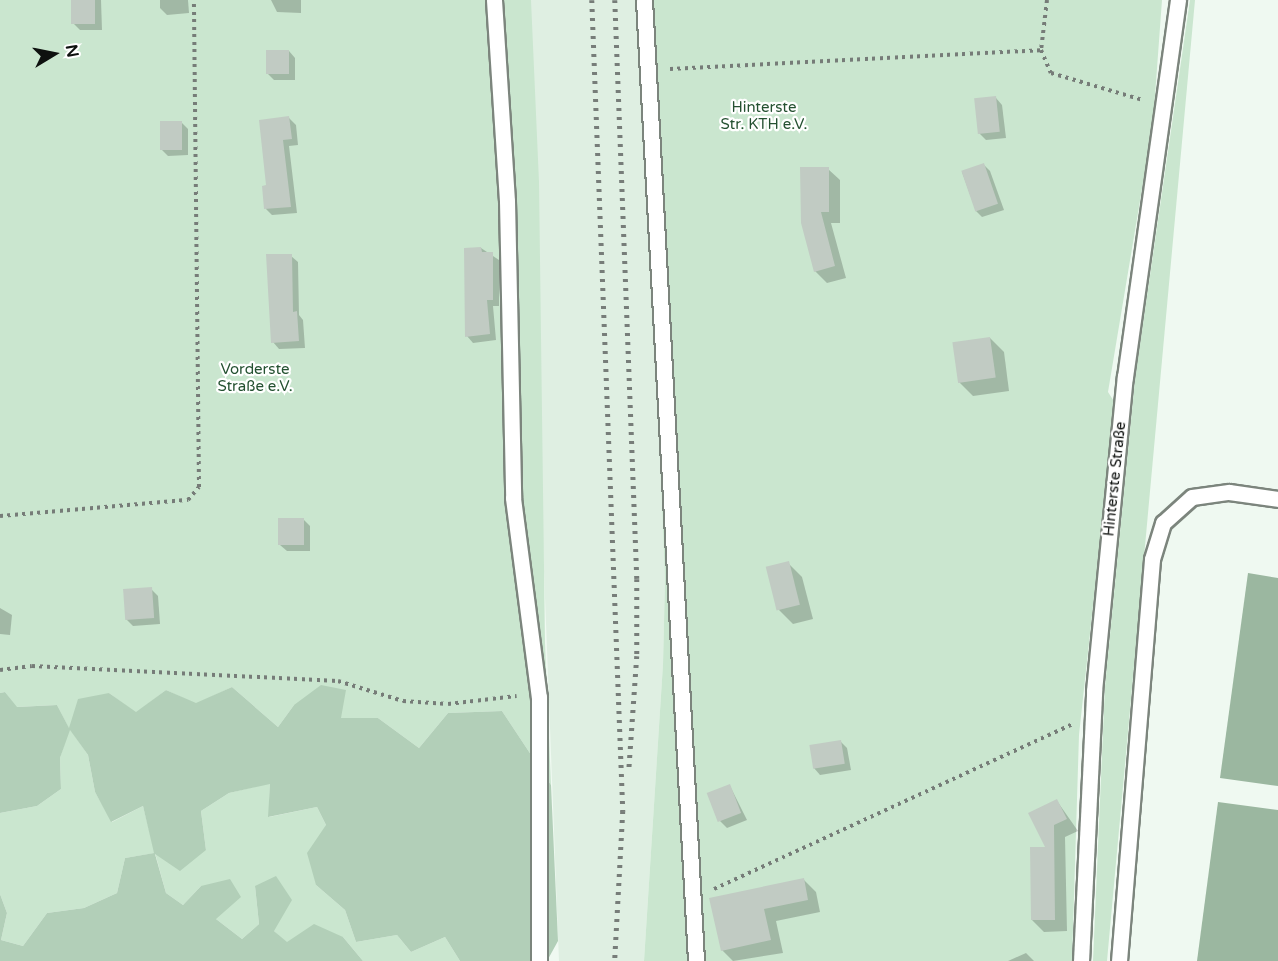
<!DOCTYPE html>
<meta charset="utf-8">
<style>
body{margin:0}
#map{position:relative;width:1278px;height:961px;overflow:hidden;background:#eff9f1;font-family:"Varela Round",sans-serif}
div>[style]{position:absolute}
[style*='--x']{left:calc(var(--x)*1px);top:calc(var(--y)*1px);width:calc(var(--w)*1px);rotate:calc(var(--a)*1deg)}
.built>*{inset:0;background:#dfefe2}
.green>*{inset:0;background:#cae6cf}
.forest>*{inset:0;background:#b2cfb8}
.water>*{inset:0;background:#9bb7a0}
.shadow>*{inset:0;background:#0003}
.building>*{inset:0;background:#c1cbc3;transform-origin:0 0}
.path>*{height:4px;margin-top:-2px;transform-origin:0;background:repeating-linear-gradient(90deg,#767c78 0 3px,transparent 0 7.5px)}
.roads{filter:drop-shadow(2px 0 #7c857d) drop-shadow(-2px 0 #7c857d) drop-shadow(0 2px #7c857d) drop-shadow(0 -2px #7c857d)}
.lane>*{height:15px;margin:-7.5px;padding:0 7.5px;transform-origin:7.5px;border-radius:7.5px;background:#fff}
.rail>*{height:4.5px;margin-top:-2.25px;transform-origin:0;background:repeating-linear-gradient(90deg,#777d79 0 3px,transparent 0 9px)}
span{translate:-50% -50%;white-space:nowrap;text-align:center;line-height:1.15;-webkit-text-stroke:4.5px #fff;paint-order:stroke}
.park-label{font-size:15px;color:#245131}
.street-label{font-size:15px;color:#0e110f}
.north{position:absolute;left:24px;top:24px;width:60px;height:60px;-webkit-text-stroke:4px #fff;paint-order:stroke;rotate:80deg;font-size:16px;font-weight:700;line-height:24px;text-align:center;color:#0e110f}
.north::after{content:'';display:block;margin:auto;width:21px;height:27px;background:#0e110f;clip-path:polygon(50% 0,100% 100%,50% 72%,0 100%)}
</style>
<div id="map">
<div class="built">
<div style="clip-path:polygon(522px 0,641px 0,665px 579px,663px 664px,644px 961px,559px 961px)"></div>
</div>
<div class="green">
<div style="clip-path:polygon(0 0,531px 0,539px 182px,545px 643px,551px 785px,502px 711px,448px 713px,419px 748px,378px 718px,341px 718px,294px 705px,278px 727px,232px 687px,196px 704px,166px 690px,136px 713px,109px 693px,70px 729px,88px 755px,95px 792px,112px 822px,143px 806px,155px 853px,206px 850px,201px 811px,229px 793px,270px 783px,269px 817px,317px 807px,326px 825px,316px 885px,345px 910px,356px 942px,397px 935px,411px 952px,445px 937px,460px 961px,363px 961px,343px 937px,287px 943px,274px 931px,255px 886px,259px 924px,242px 939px,216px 919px,201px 886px,183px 905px,166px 893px,155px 853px,125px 858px,117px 893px,84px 908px,47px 913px,23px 946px,1px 940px,7px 913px,0 894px,0 813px,37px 806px,61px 789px,60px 758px,69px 729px,57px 705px,16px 707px,5px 692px,0 693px)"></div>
<div style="clip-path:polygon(641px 0,1162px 0,1153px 123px,1108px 392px,1115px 403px,1079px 735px,1072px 961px,644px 961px,663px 664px,665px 579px)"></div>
<div style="clip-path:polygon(1190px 0,1195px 0,1107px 961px,1093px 961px,1105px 686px,1135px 379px)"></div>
</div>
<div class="forest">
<div style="clip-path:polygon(321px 685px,346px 690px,341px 718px,378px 718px,419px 748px,448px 713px,502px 711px,551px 785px,558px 941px,547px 961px,460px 961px,445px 937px,411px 952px,397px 935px,356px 942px,345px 910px,316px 885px,307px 853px,326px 825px,317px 807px,268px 817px,270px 784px,229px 793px,201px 811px,206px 850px,180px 871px,155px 854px,166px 893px,183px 905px,201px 886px,230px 879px,241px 897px,216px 919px,242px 939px,259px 924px,255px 886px,276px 876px,292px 900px,274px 931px,287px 942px,314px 924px,343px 937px,363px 961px,0 961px,0 894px,7px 913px,1px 940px,23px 946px,47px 913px,84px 908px,117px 893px,125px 858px,154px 853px,143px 806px,111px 822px,95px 792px,88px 755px,70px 730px,60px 758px,61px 789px,37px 806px,0 813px,0 693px,5px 692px,17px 707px,57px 705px,69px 728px,78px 699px,109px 693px,136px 712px,166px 690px,196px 703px,232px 687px,278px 727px,294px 705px)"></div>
</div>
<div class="water">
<div style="clip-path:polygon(1248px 573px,1278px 578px,1278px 786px,1220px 778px)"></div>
<div style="clip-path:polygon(1218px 802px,1278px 810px,1278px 961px,1197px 961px)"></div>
</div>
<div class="shadow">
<div style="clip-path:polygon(73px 0,101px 0,102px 30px,80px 30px,74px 24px)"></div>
<div style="clip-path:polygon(160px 0,188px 0,189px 13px,167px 15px,160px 8px)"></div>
<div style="clip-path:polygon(271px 0,301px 0,301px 13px,277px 12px)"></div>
<div style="clip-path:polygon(289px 51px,295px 58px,295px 80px,274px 80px,267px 73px)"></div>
<div style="clip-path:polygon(996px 98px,1002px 105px,1006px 138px,986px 140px,979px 133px)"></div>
<div style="clip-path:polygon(289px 118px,296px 125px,298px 145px,289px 146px,297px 213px,272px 215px,266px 209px,268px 186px)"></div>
<div style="clip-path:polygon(182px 123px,188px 129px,188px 155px,168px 156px,161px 149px)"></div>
<div style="clip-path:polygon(984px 165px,990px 171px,1004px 210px,982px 217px,976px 211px,962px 172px)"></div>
<div style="clip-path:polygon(828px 169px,840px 180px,840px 223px,831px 223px,846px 278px,827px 283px,815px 271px,802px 223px)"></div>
<div style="clip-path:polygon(481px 248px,499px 260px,499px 306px,493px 306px,496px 340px,473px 343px,467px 336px)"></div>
<div style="clip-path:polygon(291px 256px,298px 262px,299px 315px,303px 320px,305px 348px,279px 349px,273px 342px)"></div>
<div style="clip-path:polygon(990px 338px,1004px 352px,1009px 391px,973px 396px,959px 382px)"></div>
<div style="clip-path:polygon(303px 519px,310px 526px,310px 551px,287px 551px,280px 545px)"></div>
<div style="clip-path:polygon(788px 563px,802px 577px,813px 619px,793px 624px,779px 610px)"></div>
<div style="clip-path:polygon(151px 589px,158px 596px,160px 624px,133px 626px,126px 619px)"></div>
<div style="clip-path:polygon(0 608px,12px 615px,10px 635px,0 634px)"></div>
<div style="clip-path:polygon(840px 741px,847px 748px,851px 770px,820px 775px,814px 768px)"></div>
<div style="clip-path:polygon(730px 786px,747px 820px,727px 828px,720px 821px)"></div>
<div style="clip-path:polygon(1057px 801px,1078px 831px,1065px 837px,1067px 931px,1044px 932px,1032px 920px)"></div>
<div style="clip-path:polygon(803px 879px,816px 892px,820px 912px,776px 921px,783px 953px,733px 961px,722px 950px,711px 899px)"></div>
<div style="clip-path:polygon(1026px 953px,1034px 961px,1008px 961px)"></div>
</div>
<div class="building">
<div style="left:71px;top:0;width:24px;height:24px"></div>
<div style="left:266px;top:50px;width:23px;height:24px"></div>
<div style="left:996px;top:96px;width:36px;height:22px;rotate:84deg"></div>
<div style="clip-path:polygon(289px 116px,292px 139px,283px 140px,291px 207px,264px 209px,262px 186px,266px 185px,259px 120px)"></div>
<div style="left:160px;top:121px;width:22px;height:29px"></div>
<div style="left:984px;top:163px;width:43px;height:24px;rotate:71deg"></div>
<div style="clip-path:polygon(800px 167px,829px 167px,829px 212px,821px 212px,835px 266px,814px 272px,801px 223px)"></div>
<div style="clip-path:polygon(481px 247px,482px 252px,493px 252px,493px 300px,487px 300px,490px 334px,465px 337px,464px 248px)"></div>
<div style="clip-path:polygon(266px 254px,292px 254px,293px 312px,297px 311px,299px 341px,271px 343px)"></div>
<div style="left:990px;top:337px;width:41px;height:38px;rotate:82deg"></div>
<div style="left:278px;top:518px;width:26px;height:27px"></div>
<div style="left:789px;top:561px;width:45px;height:24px;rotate:76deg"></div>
<div style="left:152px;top:587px;width:31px;height:29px;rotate:86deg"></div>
<div style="left:841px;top:740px;width:24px;height:32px;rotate:81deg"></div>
<div style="left:730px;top:784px;width:31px;height:25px;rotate:69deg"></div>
<div style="clip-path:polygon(1057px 799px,1067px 819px,1054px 825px,1055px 920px,1031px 920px,1030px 847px,1045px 847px,1028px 813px)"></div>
<div style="clip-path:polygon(804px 878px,808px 900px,764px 909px,771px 940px,721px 951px,709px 898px)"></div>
</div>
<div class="path">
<div style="--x:1047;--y:0;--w:50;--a:96.8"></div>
<div style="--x:1041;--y:50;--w:25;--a:67"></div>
<div style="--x:1051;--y:73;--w:96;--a:16.4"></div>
<div style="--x:670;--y:69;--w:371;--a:-2.9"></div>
<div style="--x:0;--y:516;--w:189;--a:-4.9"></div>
<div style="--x:188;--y:500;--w:17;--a:-50"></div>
<div style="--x:199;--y:487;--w:487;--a:-90.6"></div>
<div style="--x:0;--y:670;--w:32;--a:-7"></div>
<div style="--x:32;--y:666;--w:306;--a:2.8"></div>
<div style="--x:338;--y:681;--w:68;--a:17.1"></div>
<div style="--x:403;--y:701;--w:45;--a:3.8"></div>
<div style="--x:448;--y:704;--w:69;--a:-6.6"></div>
<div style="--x:714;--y:889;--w:394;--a:-24.7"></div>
</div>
<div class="roads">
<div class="lane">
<div style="--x:494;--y:0;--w:201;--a:86.3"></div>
<div style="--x:507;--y:201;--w:297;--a:88.8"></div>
<div style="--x:513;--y:498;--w:201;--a:82.6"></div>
<div style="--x:539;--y:697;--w:264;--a:90"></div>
<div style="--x:644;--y:0;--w:962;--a:86.9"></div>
<div style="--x:1081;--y:961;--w:270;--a:-87.2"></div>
<div style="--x:1094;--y:691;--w:316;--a:-84.4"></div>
<div style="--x:1125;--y:377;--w:381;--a:-82"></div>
<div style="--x:1119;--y:961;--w:403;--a:-85.3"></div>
<div style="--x:1152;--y:559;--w:38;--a:-73"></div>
<div style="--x:1163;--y:523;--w:39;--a:-42"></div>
<div style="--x:1192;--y:497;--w:37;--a:-8"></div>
<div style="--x:1229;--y:492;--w:49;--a:8.1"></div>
</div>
</div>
<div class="rail">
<div style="--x:592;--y:0;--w:812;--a:87.81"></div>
<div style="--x:623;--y:811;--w:150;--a:93.1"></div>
<div style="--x:615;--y:0;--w:579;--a:87.82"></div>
<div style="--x:637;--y:579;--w:77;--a:90"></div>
<div style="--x:637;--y:656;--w:113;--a:94"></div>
</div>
<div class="park-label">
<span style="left:764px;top:116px">Hinterste<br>Str. KTH e.V.</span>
<span style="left:255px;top:378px">Vorderste<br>Straße e.V.</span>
</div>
<div class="street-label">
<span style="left:1115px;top:479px;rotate:-84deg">Hinterste Straße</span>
</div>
<div class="north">N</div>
</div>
